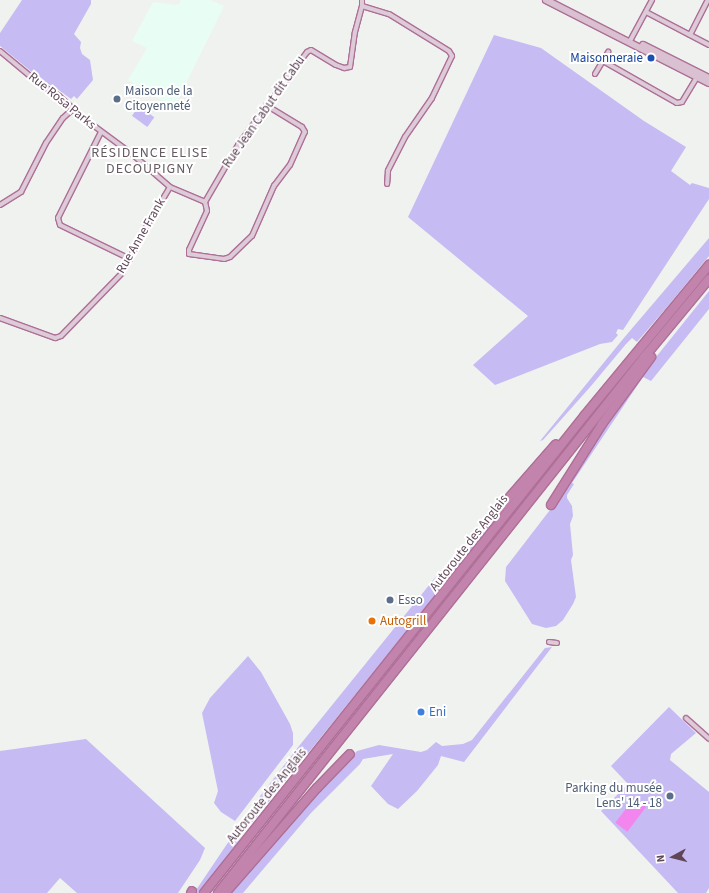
<!DOCTYPE html>
<meta charset="utf-8">
<style>
body{margin:0}
#map{position:relative;width:709px;height:893px;overflow:hidden;background:#f0f2ef;font-family:"Source Sans 3",sans-serif}
div>[style]{position:absolute}
[style*='--x']{left:calc(var(--x)*1px);top:calc(var(--y)*1px);width:calc(var(--w)*1px);rotate:calc(var(--a)*1deg)}
.commercial>*{inset:0;background:#e8fdf4}
.green>*{inset:0;background:#c7bbf3;transform-origin:0 0}
.water>*{inset:0;background:#f385ee;transform-origin:0 0}
.roads{filter:drop-shadow(1px 0 #ae6f97) drop-shadow(-1px 0 #ae6f97) drop-shadow(0 1px #ae6f97) drop-shadow(0 -1px #ae6f97)}
.minor>*{height:4px;margin:-2px;padding:0 2px;transform-origin:2px;border-radius:2px;background:#ddcbd8}
.secondary>*{height:6px;margin:-3px;padding:0 3px;transform-origin:3px;border-radius:3px;background:#dac1d1}
.motorway>*{height:8px;margin:-4px;padding:0 4px;transform-origin:4px;border-radius:4px;background:#c284ac}
.dots>*{width:11px;height:11px;translate:-50% -50%;box-sizing:border-box;border:2px solid #fff;border-radius:50%}
span{translate:-50% -50%;white-space:nowrap;text-align:center;line-height:1.15;-webkit-text-stroke:4px #fff;paint-order:stroke}
.transit-label{font-size:13px;color:#164399}
.right{translate:-100% -50%;text-align:right}
.service-label{font-size:13px;color:#4e5e75}
.left{translate:0 -50%;text-align:left}
.street-label{font-size:13px;color:#5f4657}
.food-label{font-size:13px;color:#c56008}
.shop-label{font-size:13px;color:#366cbe}
.neighbourhood-label{font-size:14px;color:#655b61;letter-spacing:1px}
.north{position:absolute;left:653px;top:837px;width:40px;height:40px;-webkit-text-stroke:3px #fff;paint-order:stroke;rotate:263deg;font-size:11px;font-weight:700;line-height:16px;text-align:center;color:#5f4657}
.north::after{content:'';display:block;margin:auto;width:14px;height:18px;background:#5f4657;clip-path:polygon(50% 0,100% 100%,50% 72%,0 100%)}
</style>
<div id="map">
<div class="commercial">
<div style="clip-path:polygon(181px 0,210px 0,224px 6px,174px 108px,128px 80px,147px 48px,132px 41px,153px 2px,175px 5px,179px 4px)"></div>
</div>
<div class="green">
<div style="clip-path:polygon(22px 0,91px 0,91px 4px,74px 34px,81px 42px,80px 48px,82px 54px,90px 60px,93px 80px,77px 99px,74px 96px,71px 99px,56px 88px,44px 82px,0 46px,0 33px)"></div>
<div style="clip-path:polygon(494px 35px,541px 48px,644px 121px,686px 147px,671px 171px,690px 185px,692px 183px,709px 188px,709px 199px,623px 330px,618px 329px,616px 333px,618px 335px,612px 342px,600px 344px,495px 385px,473px 365px,528px 316px,408px 217px)"></div>
<div style="left:139px;top:106px;width:19px;height:12px;rotate:36deg"></div>
<div style="clip-path:polygon(709px 238px,709px 256px,667px 307px,637px 342px,632px 338px,626px 344px,591px 386px,543px 440px,540px 441px,623px 339px)"></div>
<div style="clip-path:polygon(709px 291px,709px 309px,651px 381px,643px 377px,572px 483px,574px 484px,567px 495px,567px 498px,572px 506px,573px 516px,570px 524px,573px 555px,571px 560px,576px 597px,573px 604px,563px 620px,556px 626px,546px 628px,532px 624px,505px 581px,506px 567px,553px 506px,599px 434px,640px 377px)"></div>
<div style="clip-path:polygon(500px 511px,502px 513px,246px 830px,223px 862px,198px 893px,194px 893px,254px 804px,299px 746px,434px 579px)"></div>
<div style="clip-path:polygon(552px 647px,464px 762px,441px 756px,438px 765px,417px 791px,398px 809px,388px 804px,371px 786px,393px 754px,363px 759px,360px 764px,311px 813px,243px 893px,231px 893px,299px 813px,307px 807px,315px 796px,357px 751px,379px 745px,421px 752px,427px 750px,436px 742px,442px 746px,463px 744px,472px 740px,545px 648px)"></div>
<div style="clip-path:polygon(248px 656px,261px 672px,290px 724px,293px 733px,293px 745px,235px 821px,221px 812px,214px 803px,218px 791px,202px 713px,210px 698px)"></div>
<div style="clip-path:polygon(669px 707px,696px 733px,671px 754px,670px 760px,709px 792px,709px 888px,706px 893px,678px 893px,601px 811px,628px 784px,611px 766px)"></div>
<div style="clip-path:polygon(86px 739px,205px 848px,200px 860px,178px 893px,77px 893px,60px 878px,47px 893px,0 893px,0 751px)"></div>
</div>
<div class="water">
<div style="left:634px;top:798px;width:15px;height:31px;rotate:37deg"></div>
</div>
<div class="roads">
<div class="minor">
<div style="--x:362;--y:0;--w:6;--a:90"></div>
<div style="--x:362;--y:6;--w:28;--a:17"></div>
<div style="--x:389;--y:14;--w:70;--a:31.7"></div>
<div style="--x:449;--y:51;--w:6;--a:59"></div>
<div style="--x:452;--y:56;--w:47;--a:115.5"></div>
<div style="--x:432;--y:98;--w:47;--a:124.7"></div>
<div style="--x:405;--y:137;--w:38;--a:117"></div>
<div style="--x:388;--y:171;--w:13;--a:94"></div>
<div style="--x:646;--y:12;--w:71;--a:27.6"></div>
<div style="--x:690;--y:35;--w:39;--a:-63"></div>
<div style="--x:630;--y:41;--w:47;--a:-61.8"></div>
<div style="--x:0;--y:51;--w:53;--a:39.7"></div>
<div style="--x:41;--y:85;--w:21;--a:31"></div>
<div style="--x:59;--y:96;--w:31;--a:42"></div>
<div style="--x:82;--y:117;--w:62;--a:36.5"></div>
<div style="--x:132;--y:154;--w:50;--a:41"></div>
<div style="--x:170;--y:187;--w:38;--a:23"></div>
<div style="--x:603;--y:61;--w:85;--a:29.6"></div>
<div style="--x:677;--y:103;--w:5;--a:-11"></div>
<div style="--x:682;--y:102;--w:31;--a:-59"></div>
<div style="--x:595;--y:74;--w:26;--a:-59"></div>
<div style="--x:101;--y:132;--w:96;--a:116.6"></div>
<div style="--x:58;--y:218;--w:7;--a:74"></div>
<div style="--x:60;--y:225;--w:78;--a:25.9"></div>
<div style="--x:205;--y:202;--w:9;--a:77"></div>
<div style="--x:207;--y:211;--w:43;--a:114.8"></div>
<div style="--x:189;--y:250;--w:4;--a:90"></div>
<div style="--x:189;--y:254;--w:35;--a:8"></div>
<div style="--x:224;--y:259;--w:6;--a:-18"></div>
<div style="--x:230;--y:257;--w:30;--a:-44"></div>
<div style="--x:252;--y:236;--w:55;--a:-66.3"></div>
<div style="--x:274;--y:186;--w:26;--a:-53"></div>
<div style="--x:290;--y:165;--w:36;--a:-66"></div>
<div style="--x:305;--y:132;--w:6;--a:-121"></div>
<div style="--x:302;--y:127;--w:42;--a:-148.6"></div>
<div style="--x:205;--y:202;--w:66;--a:-59.9"></div>
<div style="--x:238;--y:145;--w:116;--a:-53.4"></div>
<div style="--x:307;--y:52;--w:4;--a:-27"></div>
<div style="--x:311;--y:50;--w:29;--a:31"></div>
<div style="--x:336;--y:65;--w:9;--a:21"></div>
<div style="--x:344;--y:68;--w:6;--a:-9"></div>
<div style="--x:350;--y:67;--w:35;--a:-82"></div>
<div style="--x:355;--y:32;--w:27;--a:-75"></div>
<div style="--x:0;--y:205;--w:25;--a:-32"></div>
<div style="--x:21;--y:192;--w:55;--a:-63"></div>
<div style="--x:46;--y:143;--w:30;--a:-56"></div>
<div style="--x:63;--y:118;--w:13;--a:-42"></div>
<div style="--x:0;--y:318;--w:59;--a:20"></div>
<div style="--x:55;--y:338;--w:6;--a:-18"></div>
<div style="--x:61;--y:336;--w:88;--a:-45.9"></div>
<div style="--x:122;--y:273;--w:47;--a:-62.4"></div>
<div style="--x:144;--y:231;--w:51;--a:-59.4"></div>
<div style="--x:549;--y:642;--w:8;--a:7"></div>
<div style="--x:686;--y:718;--w:31;--a:42"></div>
</div>
<div class="secondary">
<div style="--x:546;--y:0;--w:183;--a:27"></div>
<div style="--x:643;--y:45;--w:74;--a:26.6"></div>
</div>
<div class="motorway">
<div style="--x:551;--y:505;--w:96;--a:-57.8"></div>
<div style="--x:602;--y:424;--w:83;--a:-53.8"></div>
<div style="--x:488;--y:522;--w:103;--a:-48.9"></div>
<div style="--x:191;--y:893;--w:2;--a:-63"></div>
<div style="--x:204;--y:893;--w:611;--a:-51.44"></div>
<div style="--x:585;--y:415;--w:195;--a:-50.4"></div>
<div style="--x:218;--y:893;--w:686;--a:-51.51"></div>
<div style="--x:645;--y:356;--w:100;--a:-50.3"></div>
<div style="--x:225;--y:893;--w:140;--a:-48.8"></div>
<div style="--x:317;--y:788;--w:47;--a:-45.9"></div>
</div>
</div>
<div class="dots">
<div style="left:651px;top:58px;background:#1a4fb4"></div>
<div style="left:117px;top:99px;background:#5c6f8a"></div>
<div style="left:390px;top:600px;background:#5c6f8a"></div>
<div style="left:372px;top:621px;background:#e8710a"></div>
<div style="left:421px;top:712px;background:#3f7fe0"></div>
<div style="left:670px;top:796px;background:#5c6f8a"></div>
</div>
<div class="transit-label">
<span class="right" style="left:643px;top:58px">Maisonneraie</span>
</div>
<div class="service-label">
<span class="left" style="left:125px;top:99px">Maison de la<br>Citoyenneté</span>
<span class="left" style="left:398px;top:600px">Esso</span>
<span class="right" style="left:662px;top:796px">Parking du musée<br>Lens' 14 - 18</span>
</div>
<div class="street-label">
<span style="left:62px;top:101px;rotate:39deg">Rue Rosa Parks</span>
<span style="left:264px;top:112px;rotate:-55deg">Rue Jean Cabut dit Cabu</span>
<span style="left:141px;top:236px;rotate:-60deg">Rue Anne Frank</span>
<span style="left:469px;top:543px;rotate:-52deg">Autoroute des Anglais</span>
<span style="left:267px;top:796px;rotate:-51deg">Autoroute des Anglais</span>
</div>
<div class="food-label">
<span class="left" style="left:380px;top:621px">Autogrill</span>
</div>
<div class="shop-label">
<span class="left" style="left:429px;top:712px">Eni</span>
</div>
<div class="neighbourhood-label">
<span style="left:150px;top:161px">RÉSIDENCE ELISE<br>DECOUPIGNY</span>
</div>
<div class="north">N</div>
</div>
